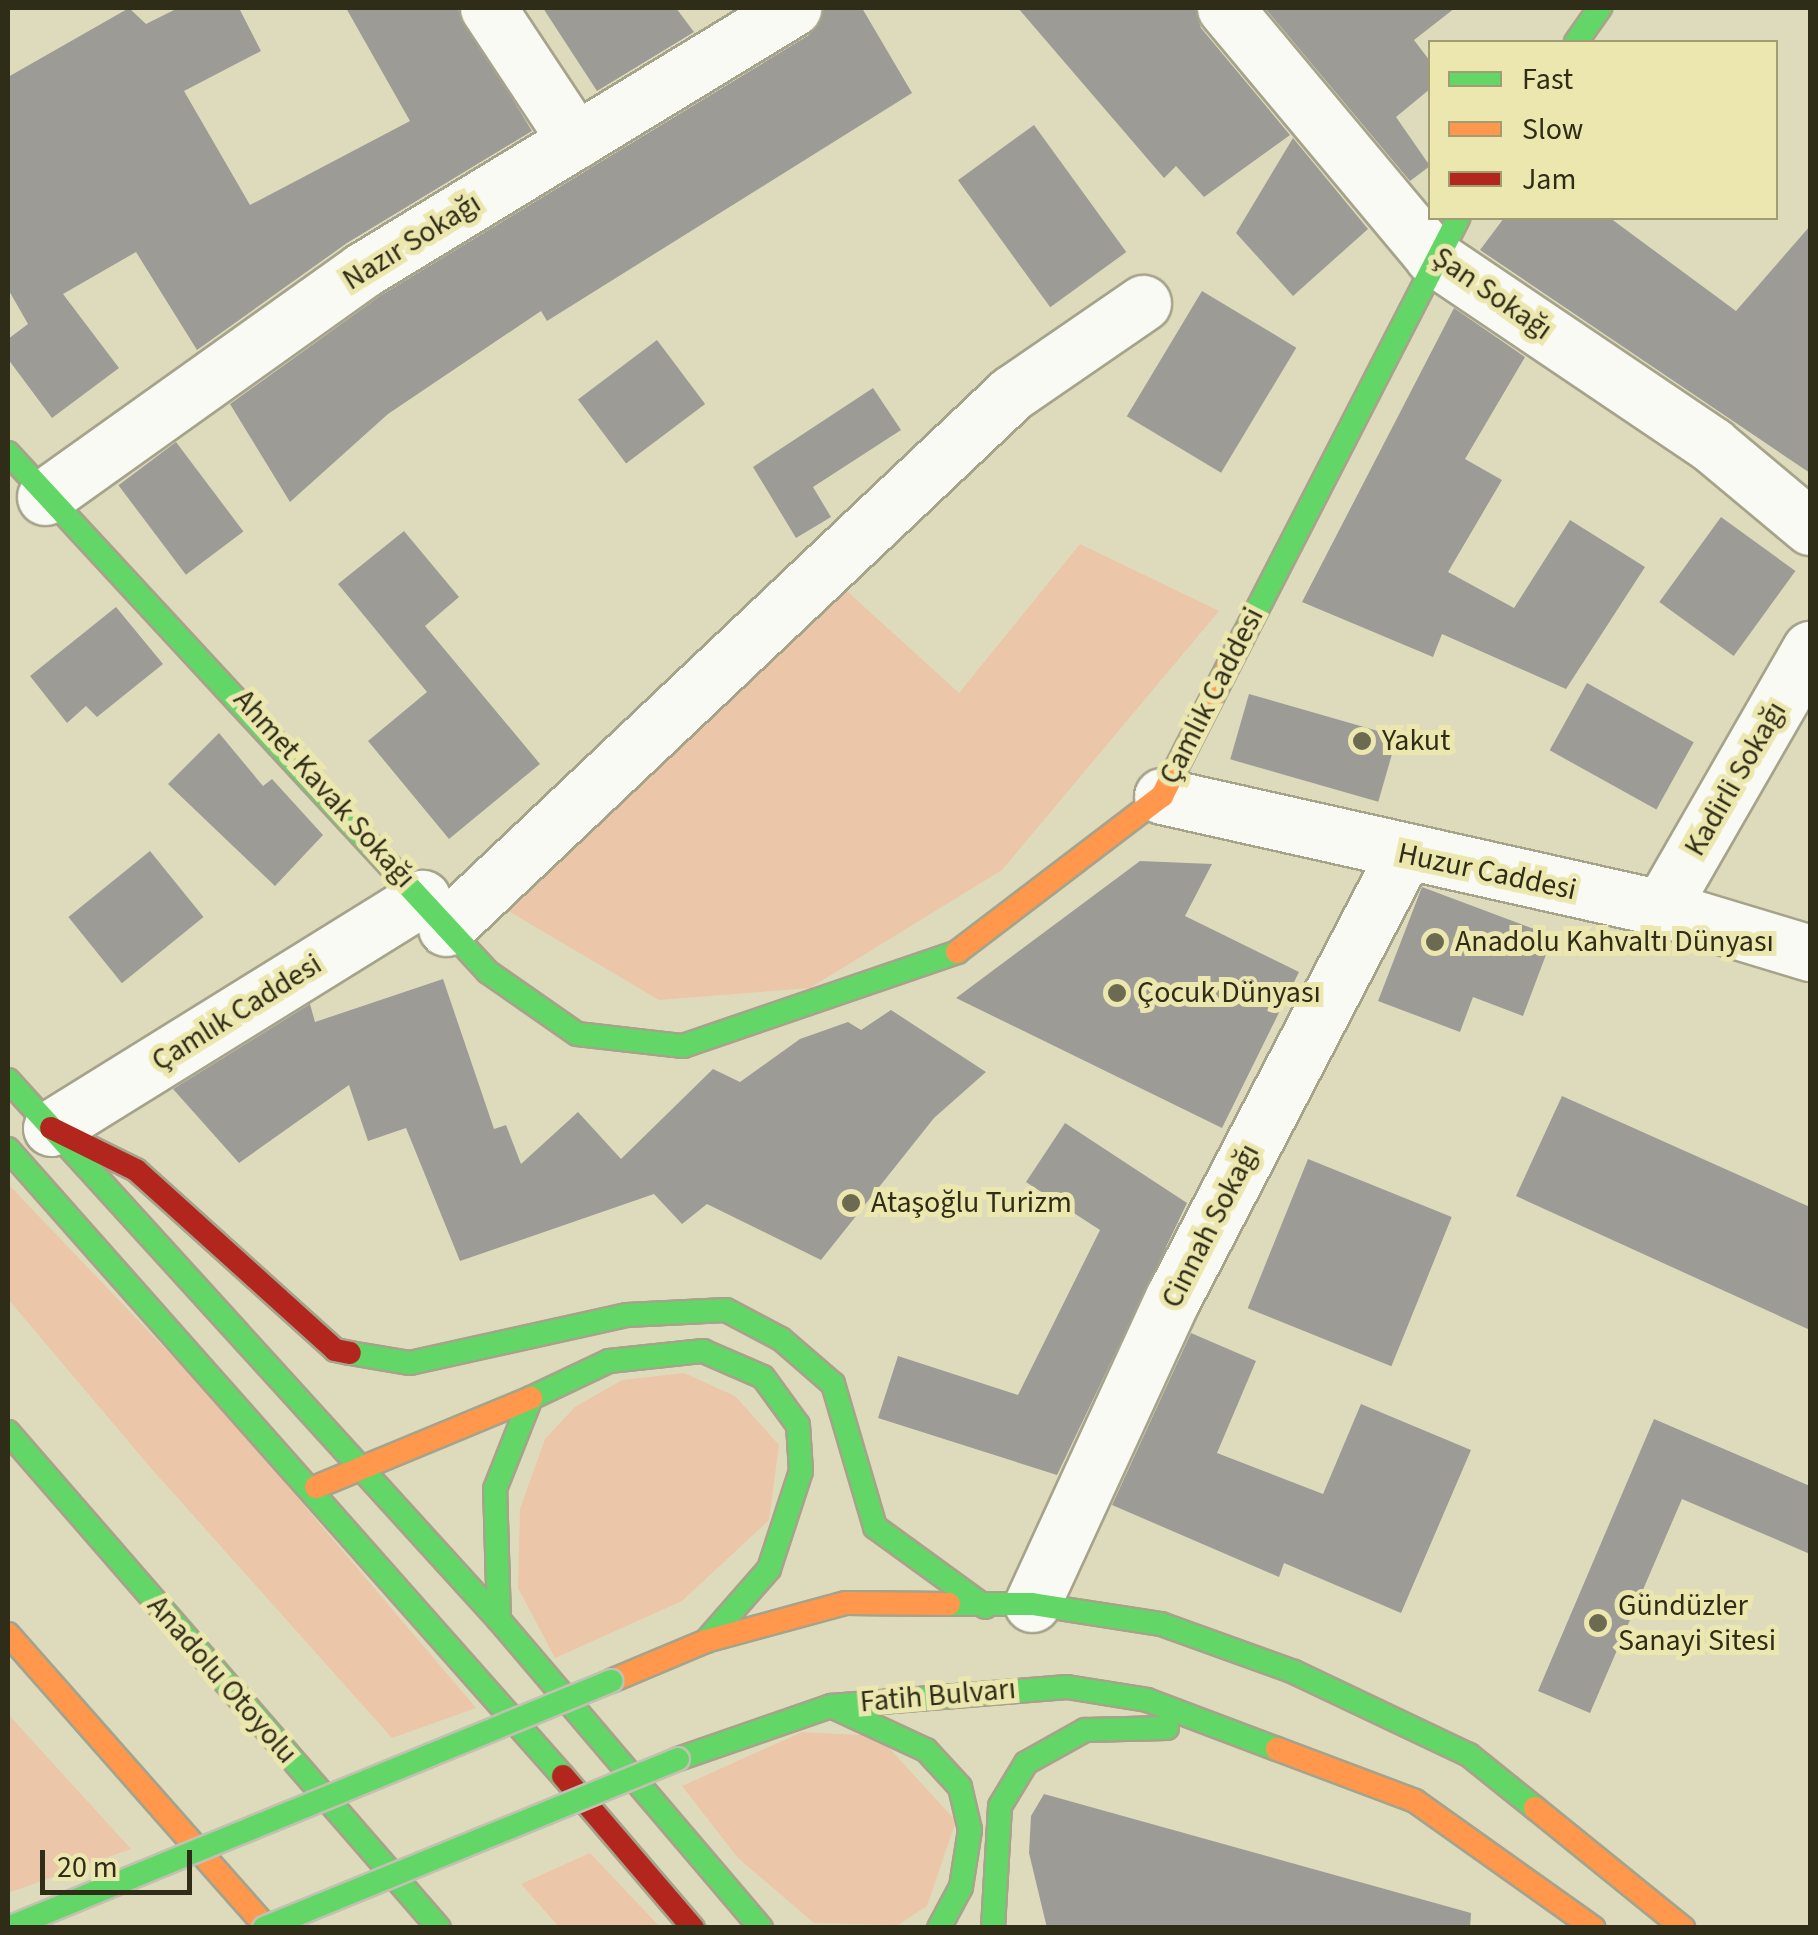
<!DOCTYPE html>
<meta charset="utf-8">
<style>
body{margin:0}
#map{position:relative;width:1818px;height:1935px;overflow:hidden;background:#dedbbc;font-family:"Source Sans 3",sans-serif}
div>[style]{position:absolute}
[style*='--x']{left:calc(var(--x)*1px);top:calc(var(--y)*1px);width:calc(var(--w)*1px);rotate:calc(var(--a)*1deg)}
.green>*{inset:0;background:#ecc6a8}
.building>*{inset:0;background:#9d9b96;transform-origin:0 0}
.roads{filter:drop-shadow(2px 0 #a6a38b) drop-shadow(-2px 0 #a6a38b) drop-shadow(0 2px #a6a38b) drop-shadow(0 -2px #a6a38b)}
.street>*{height:55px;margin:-27.5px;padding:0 27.5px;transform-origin:27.5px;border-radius:27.5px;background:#fafaf5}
.fast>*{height:22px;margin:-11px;padding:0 11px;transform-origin:11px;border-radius:11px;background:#63d668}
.slow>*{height:22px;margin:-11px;padding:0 11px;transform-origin:11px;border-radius:11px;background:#ff974d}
.jam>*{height:22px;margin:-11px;padding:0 11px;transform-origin:11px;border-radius:11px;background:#b3261e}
.bridges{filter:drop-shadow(2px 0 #c2c0b1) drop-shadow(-2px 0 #c2c0b1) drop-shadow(0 2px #c2c0b1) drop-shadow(0 -2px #c2c0b1)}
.fast-bridge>*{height:22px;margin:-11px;padding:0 11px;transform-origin:11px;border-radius:11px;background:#63d668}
.dots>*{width:28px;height:28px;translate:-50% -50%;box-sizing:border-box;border:5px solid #ece7ae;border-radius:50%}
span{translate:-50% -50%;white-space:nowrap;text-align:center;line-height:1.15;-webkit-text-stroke:10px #ece7ae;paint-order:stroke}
.street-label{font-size:30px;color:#2f2d17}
.poi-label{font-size:30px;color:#2f2d17}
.left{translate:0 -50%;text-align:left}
.frame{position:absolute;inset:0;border:10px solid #2f2d17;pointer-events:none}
.legend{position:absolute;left:1428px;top:40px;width:350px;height:180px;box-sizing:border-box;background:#ece7ae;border:2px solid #a09d72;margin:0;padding:12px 18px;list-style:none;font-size:30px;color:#2f2d17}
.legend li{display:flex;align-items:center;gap:20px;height:50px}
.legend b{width:50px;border:2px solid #a09d72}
.scale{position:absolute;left:40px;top:1850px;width:152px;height:45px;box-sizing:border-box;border:5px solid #2f2d17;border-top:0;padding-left:12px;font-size:30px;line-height:35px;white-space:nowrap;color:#2f2d17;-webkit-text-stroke:8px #ece7ae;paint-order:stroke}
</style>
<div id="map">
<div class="green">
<div style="clip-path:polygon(1080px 544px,1219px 611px,1002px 870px,810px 988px,659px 1000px,478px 893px,838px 583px,959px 693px)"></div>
<div style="clip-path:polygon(8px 1184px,217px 1403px,476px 1708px,392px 1738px,150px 1467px,8px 1299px)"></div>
<div style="clip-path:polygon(684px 1373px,735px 1396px,779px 1445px,769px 1520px,682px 1601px,555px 1658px,518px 1588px,520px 1509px,545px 1439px,575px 1407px,622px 1380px)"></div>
<div style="clip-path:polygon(8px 1714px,131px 1849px,8px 1893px)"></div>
<div style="clip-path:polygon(802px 1732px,878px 1736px,956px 1821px,927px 1906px,898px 1925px,814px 1923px,738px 1858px,682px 1786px)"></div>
<div style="clip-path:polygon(590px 1853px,660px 1927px,559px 1927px,521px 1884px)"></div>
</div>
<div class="building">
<div style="clip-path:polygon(129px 8px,146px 24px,178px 8px,239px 8px,261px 51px,184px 91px,250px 205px,410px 121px,346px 8px,457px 8px,532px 131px,347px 243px,197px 350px,136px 252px,63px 294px,119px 368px,52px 418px,8px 359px,8px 339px,28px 324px,8px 289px,8px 77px)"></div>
<div style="clip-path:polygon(543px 8px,676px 8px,694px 32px,597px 91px)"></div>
<div style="clip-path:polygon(825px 8px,862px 8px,912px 93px,547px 321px,541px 311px,388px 414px,290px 502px,230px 404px,380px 296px,809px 35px)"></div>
<div style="clip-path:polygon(1018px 8px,1195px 8px,1201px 28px,1290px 135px,1204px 197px,1176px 166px,1164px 178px)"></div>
<div style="clip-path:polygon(1265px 8px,1455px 8px,1414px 40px,1430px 61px,1430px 89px,1396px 117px,1430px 166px,1410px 181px)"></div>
<div style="left:1034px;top:125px;width:157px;height:94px;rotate:54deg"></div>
<div style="clip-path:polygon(1293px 138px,1368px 229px,1293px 296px,1236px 233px)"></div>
<div style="clip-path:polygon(1504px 218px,1610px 218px,1736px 311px,1810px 226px,1810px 473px,1480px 250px)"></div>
<div style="left:1202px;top:291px;width:110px;height:146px;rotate:31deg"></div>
<div style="clip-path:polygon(1454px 308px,1525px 357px,1465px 459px,1502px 480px,1448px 572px,1514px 608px,1570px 520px,1645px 567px,1566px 689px,1442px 634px,1433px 657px,1302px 602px)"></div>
<div style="left:657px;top:340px;width:80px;height:99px;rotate:53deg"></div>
<div style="clip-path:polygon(873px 388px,901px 430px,813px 487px,831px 517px,796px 538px,753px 467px)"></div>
<div style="left:176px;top:442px;width:112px;height:72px;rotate:53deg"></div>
<div style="left:1721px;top:517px;width:92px;height:105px;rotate:36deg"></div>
<div style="clip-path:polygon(404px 531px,459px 597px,425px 626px,540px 764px,449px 839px,368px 741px,427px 692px,338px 584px)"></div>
<div style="clip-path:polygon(116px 607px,163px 664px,97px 717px,86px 706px,67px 723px,30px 676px)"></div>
<div style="left:1587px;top:683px;width:122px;height:77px;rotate:29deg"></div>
<div style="left:1249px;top:694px;width:154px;height:68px;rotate:16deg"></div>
<div style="clip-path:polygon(219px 733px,263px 786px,272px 779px,323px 835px,275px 886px,168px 784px)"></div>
<div style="left:150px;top:851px;width:85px;height:105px;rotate:51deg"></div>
<div style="clip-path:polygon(1140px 861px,1212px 864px,1185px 916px,1299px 972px,1222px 1128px,956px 998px)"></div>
<div style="clip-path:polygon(1422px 887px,1553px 936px,1523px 1016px,1473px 997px,1460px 1032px,1378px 1001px)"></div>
<div style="clip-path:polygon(443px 979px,494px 1129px,506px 1125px,521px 1164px,578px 1112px,621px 1159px,713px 1069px,740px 1082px,800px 1039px,848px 1022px,861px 1030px,891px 1010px,986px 1072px,934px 1118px,821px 1260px,707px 1204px,682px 1224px,654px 1194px,460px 1261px,406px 1128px,368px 1141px,349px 1085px,239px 1163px,173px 1089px,310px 1004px,315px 1022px)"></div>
<div style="clip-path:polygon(1562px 1096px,1810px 1207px,1810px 1330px,1516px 1196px)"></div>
<div style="clip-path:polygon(1065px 1123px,1187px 1203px,1057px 1475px,878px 1418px,898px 1356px,1018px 1395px,1100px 1230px,1026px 1182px)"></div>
<div style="left:1308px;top:1159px;width:155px;height:161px;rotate:22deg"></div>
<div style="clip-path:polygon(1191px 1333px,1256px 1361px,1217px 1453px,1323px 1494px,1361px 1404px,1471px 1450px,1401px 1613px,1284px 1563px,1279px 1577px,1112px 1505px)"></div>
<div style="clip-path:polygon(1654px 1419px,1810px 1486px,1810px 1554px,1682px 1499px,1590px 1713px,1538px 1691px)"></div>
<div style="clip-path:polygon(1044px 1794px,1471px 1913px,1470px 1928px,1047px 1928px,1029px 1853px,1031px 1816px)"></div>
</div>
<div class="roads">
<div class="street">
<div style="--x:488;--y:8;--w:159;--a:56.5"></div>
<div style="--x:1225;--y:8;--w:323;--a:50.1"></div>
<div style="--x:1432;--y:256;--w:338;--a:34"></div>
<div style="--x:1712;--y:445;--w:128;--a:39.9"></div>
<div style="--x:45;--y:497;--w:391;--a:-35.5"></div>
<div style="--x:363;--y:270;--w:504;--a:-31.35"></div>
<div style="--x:1162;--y:796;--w:511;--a:12.65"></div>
<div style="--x:1661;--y:908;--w:156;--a:16.8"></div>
<div style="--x:1661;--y:908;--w:299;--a:-60.1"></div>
<div style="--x:446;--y:928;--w:779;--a:-43.39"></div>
<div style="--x:1012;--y:393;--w:159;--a:-34.5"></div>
<div style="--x:51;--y:1128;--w:437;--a:-31.8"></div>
<div style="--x:1032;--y:1604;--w:337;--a:-65.3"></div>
<div style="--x:1173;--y:1298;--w:498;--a:-62.5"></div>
</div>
<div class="fast">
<div style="--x:1576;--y:42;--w:42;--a:-54.8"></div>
<div style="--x:8;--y:453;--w:707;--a:47.24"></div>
<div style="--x:488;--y:972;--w:108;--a:34.9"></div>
<div style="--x:577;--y:1034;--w:107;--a:6.5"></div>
<div style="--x:683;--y:1046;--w:290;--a:-18.9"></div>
<div style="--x:1243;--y:637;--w:471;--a:-62.8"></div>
<div style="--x:8;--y:1080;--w:730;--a:47.72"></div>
<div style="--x:499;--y:1620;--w:404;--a:49.6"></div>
<div style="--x:8;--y:1149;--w:837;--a:48.49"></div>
<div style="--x:350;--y:1353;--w:61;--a:9.5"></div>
<div style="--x:410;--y:1363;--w:222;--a:-12.5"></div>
<div style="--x:627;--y:1315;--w:99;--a:-2.9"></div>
<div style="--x:726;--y:1310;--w:62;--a:27.8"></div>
<div style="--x:781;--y:1339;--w:69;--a:40.9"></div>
<div style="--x:833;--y:1384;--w:149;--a:73.6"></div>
<div style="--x:875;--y:1527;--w:136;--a:36"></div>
<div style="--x:8;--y:1432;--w:657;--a:49.01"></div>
<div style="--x:949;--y:1604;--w:83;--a:0"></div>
<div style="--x:1032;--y:1604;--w:131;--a:8.8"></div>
<div style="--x:1161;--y:1624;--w:141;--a:19.8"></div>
<div style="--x:1294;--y:1672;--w:194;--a:25.4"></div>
<div style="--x:1469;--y:1755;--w:85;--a:38.8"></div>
<div style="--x:499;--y:1620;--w:131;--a:-91.7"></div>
<div style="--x:495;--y:1489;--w:98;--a:-68.4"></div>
<div style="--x:531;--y:1398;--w:86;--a:-25.4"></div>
<div style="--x:609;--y:1361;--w:95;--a:-6.1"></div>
<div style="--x:703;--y:1351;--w:65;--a:23.4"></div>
<div style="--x:763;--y:1377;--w:59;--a:53.9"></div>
<div style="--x:798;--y:1425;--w:46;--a:86.3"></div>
<div style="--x:801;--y:1471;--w:103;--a:108.1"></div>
<div style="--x:769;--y:1569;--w:96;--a:131.2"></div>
<div style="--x:831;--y:1706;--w:105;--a:24.9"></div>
<div style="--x:926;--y:1750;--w:50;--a:47.4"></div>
<div style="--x:960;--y:1787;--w:44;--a:76.9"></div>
<div style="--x:970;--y:1830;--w:58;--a:99"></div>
<div style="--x:961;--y:1887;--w:47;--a:118.2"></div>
<div style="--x:678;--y:1759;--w:162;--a:-19.1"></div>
<div style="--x:831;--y:1706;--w:237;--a:-4.6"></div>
<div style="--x:1067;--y:1687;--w:81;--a:9.2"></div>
<div style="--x:1147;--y:1700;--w:139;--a:20.7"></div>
<div style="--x:993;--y:1928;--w:122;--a:-86.7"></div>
<div style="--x:1000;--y:1806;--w:50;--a:-58.8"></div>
<div style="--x:1026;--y:1763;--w:68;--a:-29.2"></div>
<div style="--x:1085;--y:1730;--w:82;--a:-1.4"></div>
</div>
<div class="slow">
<div style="--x:957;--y:952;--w:258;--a:-37.3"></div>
<div style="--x:1162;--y:796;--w:178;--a:-63"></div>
<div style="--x:316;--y:1487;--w:233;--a:-22.5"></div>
<div style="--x:8;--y:1634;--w:392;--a:48.6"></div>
<div style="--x:611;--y:1681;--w:103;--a:-22.8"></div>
<div style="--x:706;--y:1641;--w:145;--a:-15.2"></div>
<div style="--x:846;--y:1603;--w:103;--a:0.6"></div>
<div style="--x:1277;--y:1749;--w:147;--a:20.6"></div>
<div style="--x:1415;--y:1801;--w:219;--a:35.4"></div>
<div style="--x:1535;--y:1808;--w:191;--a:39"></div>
</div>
<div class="jam">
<div style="--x:51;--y:1128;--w:95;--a:26.3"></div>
<div style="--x:136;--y:1170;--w:268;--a:42.1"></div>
<div style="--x:335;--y:1350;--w:15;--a:11"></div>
<div style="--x:563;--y:1776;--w:200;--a:49.5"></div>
</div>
</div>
<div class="bridges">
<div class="fast-bridge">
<div style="--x:8;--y:1928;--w:652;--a:-22.27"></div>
<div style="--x:264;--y:1928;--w:447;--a:-22.2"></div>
</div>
</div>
<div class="dots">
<div style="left:1362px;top:741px;background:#6c6a51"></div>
<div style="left:1435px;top:942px;background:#6c6a51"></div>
<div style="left:1117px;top:993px;background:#6c6a51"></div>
<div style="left:851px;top:1203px;background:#6c6a51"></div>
<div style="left:1598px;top:1623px;background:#6c6a51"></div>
</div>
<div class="street-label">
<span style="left:412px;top:242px;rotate:-32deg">Nazır Sokağı</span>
<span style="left:1492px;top:294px;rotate:35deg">Şan Sokağı</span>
<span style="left:1212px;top:696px;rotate:-63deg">Çamlık Caddesi</span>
<span style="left:1736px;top:779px;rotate:-60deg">Kadirli Sokağı</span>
<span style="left:324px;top:789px;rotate:48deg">Ahmet Kavak Sokağı</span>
<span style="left:1487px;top:872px;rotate:12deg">Huzur Caddesi</span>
<span style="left:237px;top:1013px;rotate:-32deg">Çamlık Caddesi</span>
<span style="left:1211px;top:1226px;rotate:-63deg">Cinnah Sokağı</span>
<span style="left:222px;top:1680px;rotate:49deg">Anadolu Otoyolu</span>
<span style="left:938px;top:1696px;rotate:-5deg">Fatih Bulvarı</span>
</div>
<div class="poi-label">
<span class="left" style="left:1382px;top:741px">Yakut</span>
<span class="left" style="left:1455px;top:942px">Anadolu Kahvaltı Dünyası</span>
<span class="left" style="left:1137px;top:993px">Çocuk Dünyası</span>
<span class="left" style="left:871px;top:1203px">Ataşoğlu Turizm</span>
<span class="left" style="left:1618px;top:1623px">Gündüzler<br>Sanayi Sitesi</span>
</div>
<div class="frame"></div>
<ul class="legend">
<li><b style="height:12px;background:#63d668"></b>Fast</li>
<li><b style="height:12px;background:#ff974d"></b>Slow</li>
<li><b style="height:12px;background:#b3261e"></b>Jam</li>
</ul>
<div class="scale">20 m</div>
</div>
